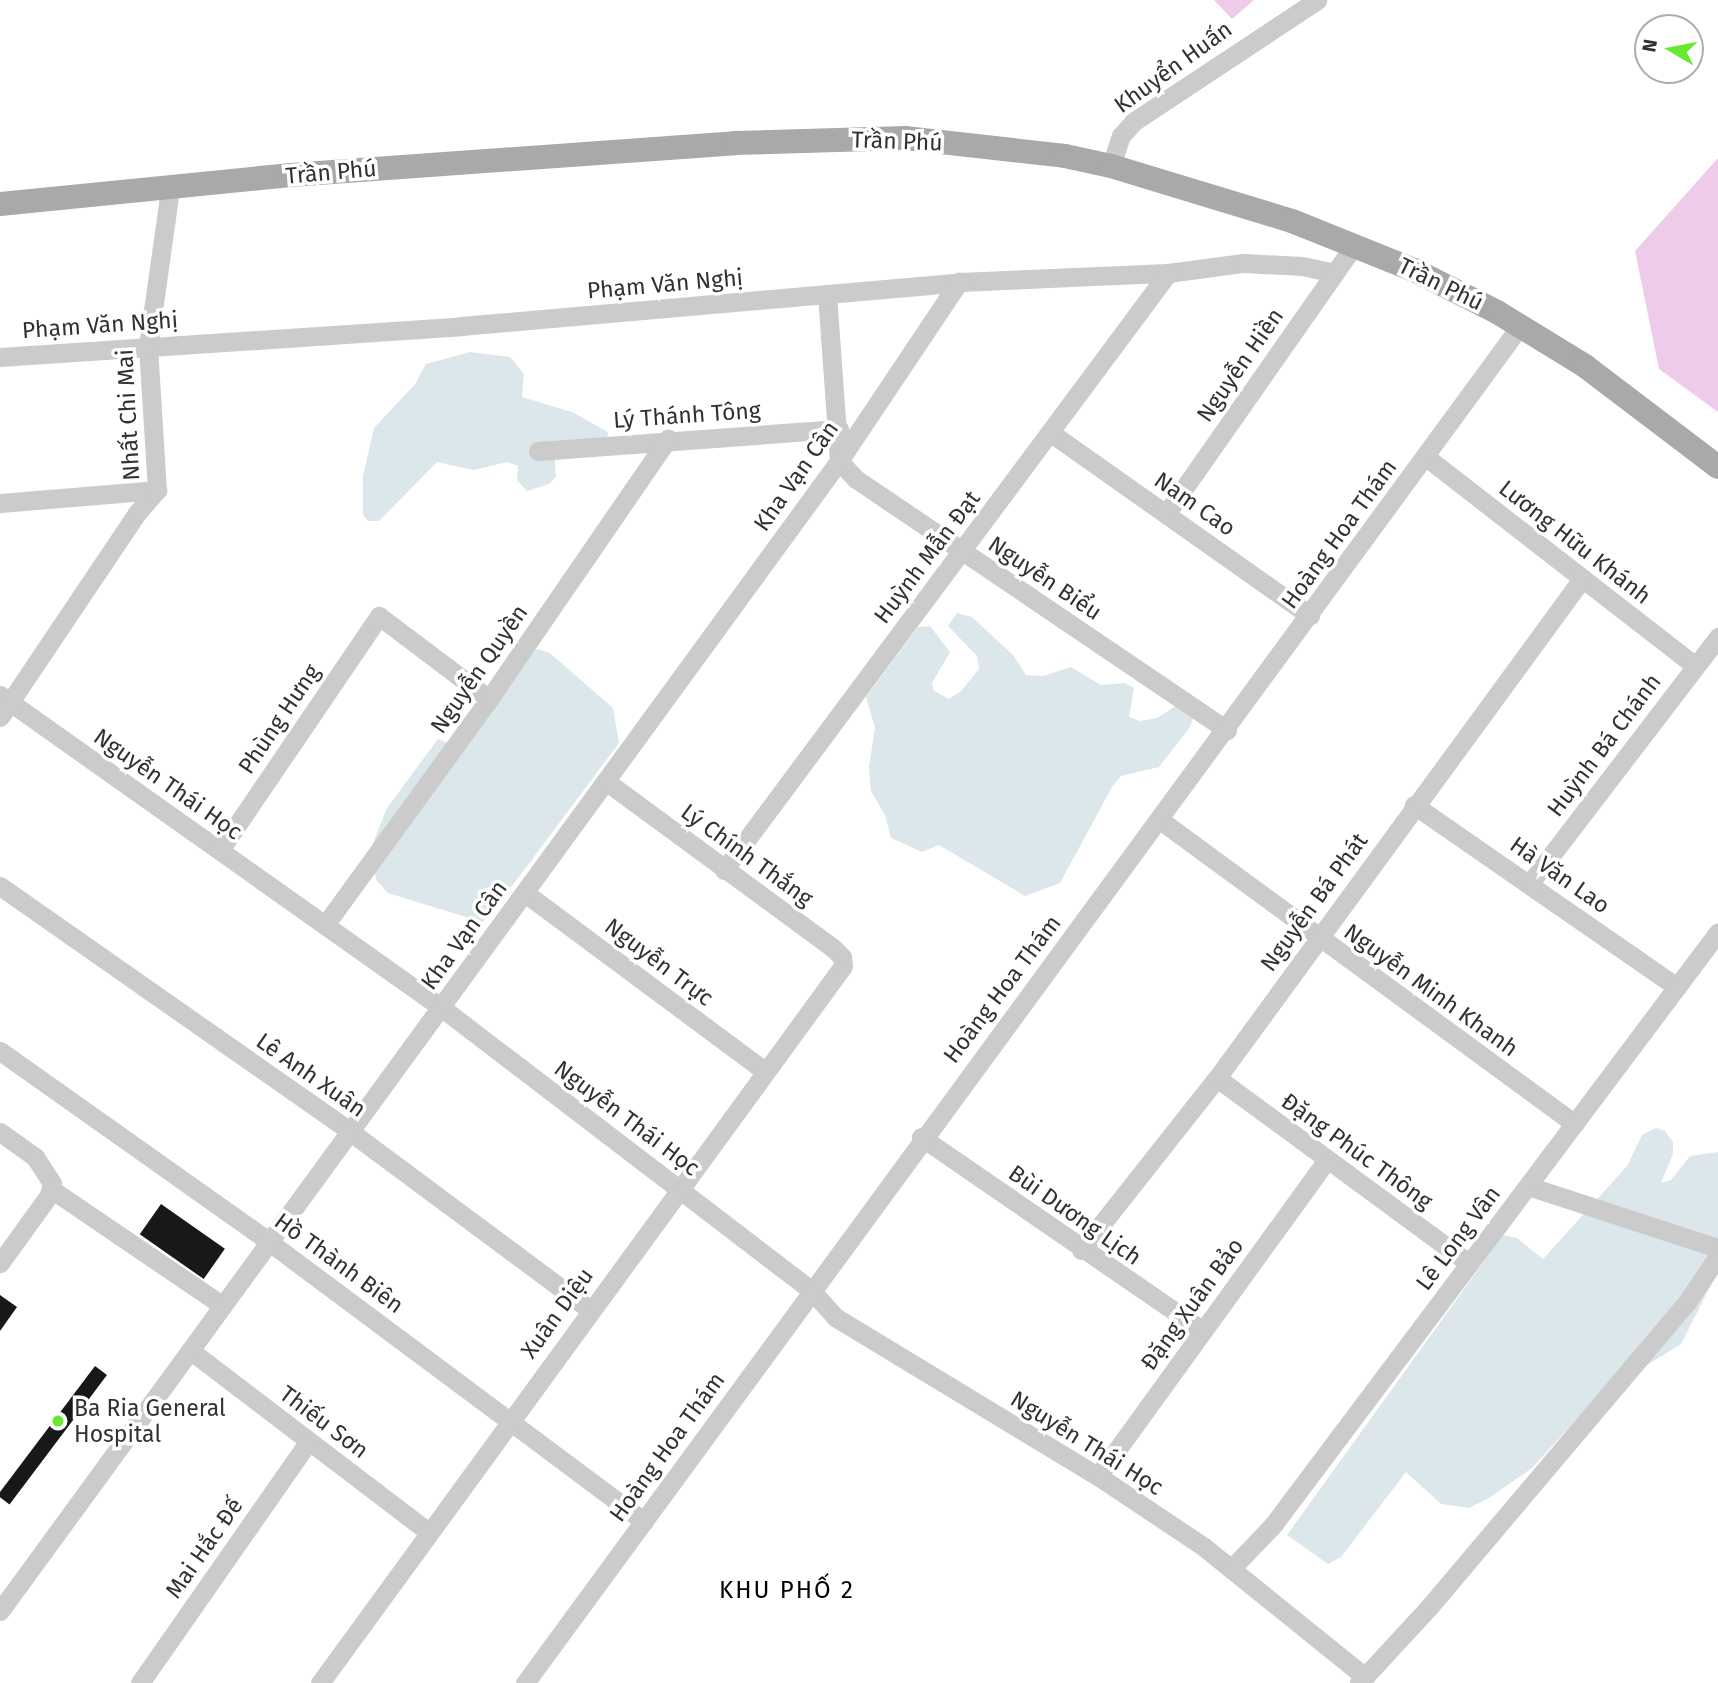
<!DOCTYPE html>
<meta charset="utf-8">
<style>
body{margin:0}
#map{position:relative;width:1718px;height:1683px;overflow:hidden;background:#fff;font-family:"Fira Sans",sans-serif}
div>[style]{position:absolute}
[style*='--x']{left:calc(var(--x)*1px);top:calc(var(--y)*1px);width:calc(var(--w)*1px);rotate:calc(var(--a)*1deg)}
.green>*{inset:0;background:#dce7eb}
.water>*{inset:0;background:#eecbe8}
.building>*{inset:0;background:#181818;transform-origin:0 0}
.minor>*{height:19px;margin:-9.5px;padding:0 9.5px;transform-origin:9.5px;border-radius:9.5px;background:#cbcbcb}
.major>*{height:24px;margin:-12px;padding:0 12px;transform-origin:12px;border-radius:12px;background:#a9a9a9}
.dots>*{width:19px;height:19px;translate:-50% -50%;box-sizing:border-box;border:4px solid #fff;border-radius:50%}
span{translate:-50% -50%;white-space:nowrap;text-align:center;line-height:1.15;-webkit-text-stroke:7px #fff;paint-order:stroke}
.street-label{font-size:23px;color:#313131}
.poi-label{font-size:23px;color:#313131}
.left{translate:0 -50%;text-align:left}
.neighbourhood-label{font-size:24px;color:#000;letter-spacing:2px}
.north{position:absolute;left:1634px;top:14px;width:70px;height:70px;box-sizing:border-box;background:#fff;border:2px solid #adadad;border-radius:50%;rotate:280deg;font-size:19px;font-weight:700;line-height:28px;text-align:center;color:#313131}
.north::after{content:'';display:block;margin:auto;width:24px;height:32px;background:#67e932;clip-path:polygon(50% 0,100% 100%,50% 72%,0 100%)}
</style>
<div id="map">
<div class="green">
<div style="clip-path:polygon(470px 352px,510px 357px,524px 374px,522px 397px,572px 412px,608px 432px,606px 453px,555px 460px,556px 477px,549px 484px,527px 491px,517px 480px,518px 466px,507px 462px,474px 470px,437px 462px,379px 521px,368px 521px,363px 515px,363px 476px,374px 428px,415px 384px,426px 364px)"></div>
<div style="clip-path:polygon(957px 613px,972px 617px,1013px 655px,1026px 675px,1043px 676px,1071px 667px,1101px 685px,1125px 683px,1134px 688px,1129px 717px,1140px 721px,1157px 718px,1188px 698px,1198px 702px,1190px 727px,1159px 767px,1121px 776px,1112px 787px,1060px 883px,1025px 896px,939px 845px,922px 852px,891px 838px,885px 815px,871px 791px,869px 767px,875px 728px,866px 697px,918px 627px,930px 626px,950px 652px,932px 683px,934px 691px,949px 699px,961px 691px,979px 669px,977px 656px,948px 626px)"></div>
<div style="clip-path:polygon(538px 649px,550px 653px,613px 708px,619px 743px,489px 917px,482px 922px,388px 893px,377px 881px,369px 853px,387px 808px,438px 739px,464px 749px,526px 655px)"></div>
<div style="clip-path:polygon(1656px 1128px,1665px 1131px,1673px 1142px,1673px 1154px,1661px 1183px,1671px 1180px,1690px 1156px,1718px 1152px,1718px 1271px,1681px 1344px,1599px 1395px,1532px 1468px,1489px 1498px,1469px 1508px,1441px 1504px,1406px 1472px,1341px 1557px,1328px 1564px,1287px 1535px,1503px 1235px,1517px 1238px,1543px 1259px,1627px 1166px,1642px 1135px)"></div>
</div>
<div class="water">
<div style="clip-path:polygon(1214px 0,1254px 0,1232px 19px)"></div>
<div style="clip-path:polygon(1718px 158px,1718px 412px,1659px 369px,1635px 251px)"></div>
</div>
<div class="building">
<div style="left:161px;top:1204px;width:78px;height:37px;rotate:35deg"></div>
<div style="clip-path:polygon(0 1295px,17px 1307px,0 1331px)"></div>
<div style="left:95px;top:1366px;width:15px;height:162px;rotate:37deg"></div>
</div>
<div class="minor">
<div style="--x:1111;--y:166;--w:32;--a:-72"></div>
<div style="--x:1121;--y:136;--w:18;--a:-49"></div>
<div style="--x:1133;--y:122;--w:221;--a:-33.5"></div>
<div style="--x:827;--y:294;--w:167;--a:85.9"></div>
<div style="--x:839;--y:461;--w:25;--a:47"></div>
<div style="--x:856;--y:479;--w:448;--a:34.1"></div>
<div style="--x:0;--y:357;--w:462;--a:-3.8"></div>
<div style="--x:461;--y:326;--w:500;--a:-5"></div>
<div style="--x:959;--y:282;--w:209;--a:-2.5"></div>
<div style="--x:1168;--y:273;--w:76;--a:-7.6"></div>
<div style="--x:1243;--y:263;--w:59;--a:2.9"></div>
<div style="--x:1302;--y:266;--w:33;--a:12"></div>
<div style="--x:1051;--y:433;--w:317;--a:35.2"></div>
<div style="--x:538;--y:451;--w:302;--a:-4.2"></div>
<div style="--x:1426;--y:457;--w:341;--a:37.8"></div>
<div style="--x:0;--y:503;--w:158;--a:-4.7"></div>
<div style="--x:1166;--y:514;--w:330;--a:-55"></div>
<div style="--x:0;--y:695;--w:542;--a:35.3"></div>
<div style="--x:442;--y:1008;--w:464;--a:37.4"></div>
<div style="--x:811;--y:1290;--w:36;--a:48"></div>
<div style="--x:835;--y:1317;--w:307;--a:31.2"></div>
<div style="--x:1098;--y:1476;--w:128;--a:33.8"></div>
<div style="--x:1204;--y:1547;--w:207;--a:38.9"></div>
<div style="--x:0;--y:717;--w:246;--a:-56.1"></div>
<div style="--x:137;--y:513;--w:30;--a:-49"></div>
<div style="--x:157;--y:490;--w:144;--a:-93.6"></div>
<div style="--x:148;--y:346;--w:158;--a:-82"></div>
<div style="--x:1414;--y:805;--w:320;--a:34.7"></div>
<div style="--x:1160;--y:820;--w:514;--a:36.22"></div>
<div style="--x:220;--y:850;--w:283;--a:-55.8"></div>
<div style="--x:379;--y:616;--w:138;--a:37"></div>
<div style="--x:724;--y:870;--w:744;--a:-53.36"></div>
<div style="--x:1530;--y:883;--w:310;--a:-52.6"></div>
<div style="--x:0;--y:886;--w:425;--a:35"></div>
<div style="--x:348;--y:1130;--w:302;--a:36.6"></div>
<div style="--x:525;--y:893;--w:297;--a:36.6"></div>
<div style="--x:325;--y:925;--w:279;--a:-54"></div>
<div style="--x:489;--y:699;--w:316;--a:-55.5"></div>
<div style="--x:0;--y:1051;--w:329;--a:35.3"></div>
<div style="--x:268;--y:1241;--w:469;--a:36.7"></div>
<div style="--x:1217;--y:1078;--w:313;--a:36.3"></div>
<div style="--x:0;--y:1132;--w:43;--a:35.5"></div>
<div style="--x:35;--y:1157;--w:31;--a:57"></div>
<div style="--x:52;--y:1183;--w:12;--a:104"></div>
<div style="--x:49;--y:1195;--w:84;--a:125.8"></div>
<div style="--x:921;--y:1137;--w:342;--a:34.5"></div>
<div style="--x:1528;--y:1186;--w:200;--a:18.1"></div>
<div style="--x:51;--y:1189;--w:207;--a:34.2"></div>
<div style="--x:1081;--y:1250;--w:219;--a:-51.7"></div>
<div style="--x:1217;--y:1078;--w:618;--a:-53.82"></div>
<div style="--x:191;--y:1351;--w:299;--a:37.3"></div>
<div style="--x:1098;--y:1476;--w:389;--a:-54.1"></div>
<div style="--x:1231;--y:1569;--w:61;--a:-46.3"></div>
<div style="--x:1273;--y:1525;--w:741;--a:-53.11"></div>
<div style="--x:0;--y:1611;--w:1424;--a:-53.89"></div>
<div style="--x:839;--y:461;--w:216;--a:-56.2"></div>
<div style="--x:140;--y:1683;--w:294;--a:-55.1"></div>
<div style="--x:320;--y:1683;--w:887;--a:-53.89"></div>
<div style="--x:843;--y:966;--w:9;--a:-96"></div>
<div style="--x:842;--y:957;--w:13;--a:-135"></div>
<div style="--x:833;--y:948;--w:282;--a:-143.7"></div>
<div style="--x:525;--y:1683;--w:1683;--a:-53.75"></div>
<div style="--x:1359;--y:1683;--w:105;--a:-47.3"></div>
<div style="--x:1430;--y:1606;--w:398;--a:-49.8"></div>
<div style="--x:1687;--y:1302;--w:55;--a:-56"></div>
</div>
<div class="major">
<div style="--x:0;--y:204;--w:292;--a:-5.7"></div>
<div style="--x:291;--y:175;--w:445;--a:-4.1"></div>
<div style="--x:735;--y:143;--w:170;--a:-1.7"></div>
<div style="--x:905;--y:138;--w:161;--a:6.4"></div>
<div style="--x:1065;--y:156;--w:47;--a:12.3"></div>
<div style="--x:1111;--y:166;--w:189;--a:16.9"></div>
<div style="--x:1292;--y:221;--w:131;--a:21.9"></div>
<div style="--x:1414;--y:270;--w:93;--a:26.8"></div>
<div style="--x:1497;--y:312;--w:103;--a:31.5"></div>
<div style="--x:1585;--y:366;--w:167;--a:37.2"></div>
</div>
<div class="dots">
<div style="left:58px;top:1421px;background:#67e932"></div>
</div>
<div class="street-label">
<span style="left:1173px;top:67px;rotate:-36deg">Khuyển Huấn</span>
<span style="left:897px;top:141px;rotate:2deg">Trần Phú</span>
<span style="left:331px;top:172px;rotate:-5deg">Trần Phú</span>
<span style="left:665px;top:284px;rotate:-5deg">Phạm Văn Nghị</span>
<span style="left:1441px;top:284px;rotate:26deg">Trần Phú</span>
<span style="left:100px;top:325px;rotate:-4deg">Phạm Văn Nghị</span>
<span style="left:1240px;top:365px;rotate:-55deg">Nguyễn Hiền</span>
<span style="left:128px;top:415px;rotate:-93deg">Nhất Chi Mai</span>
<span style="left:687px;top:415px;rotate:-4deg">Lý Thánh Tông</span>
<span style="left:796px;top:476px;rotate:-55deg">Kha Vạn Cân</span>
<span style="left:1195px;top:504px;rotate:35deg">Nam Cao</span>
<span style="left:1339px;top:534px;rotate:-54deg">Hoàng Hoa Thám</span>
<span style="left:1575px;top:542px;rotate:38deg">Lương Hữu Khánh</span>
<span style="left:927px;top:557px;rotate:-53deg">Huỳnh Mẫn Đạt</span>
<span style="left:1045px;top:578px;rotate:34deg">Nguyễn Biểu</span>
<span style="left:479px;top:669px;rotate:-55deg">Nguyễn Quyền</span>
<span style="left:279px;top:719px;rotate:-56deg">Phùng Hưng</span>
<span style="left:1604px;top:745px;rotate:-53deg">Huỳnh Bá Chánh</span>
<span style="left:168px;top:784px;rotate:35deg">Nguyễn Thái Học</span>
<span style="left:747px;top:855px;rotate:36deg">Lý Chính Thắng</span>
<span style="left:1560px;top:875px;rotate:35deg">Hà Văn Lao</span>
<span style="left:1314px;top:902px;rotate:-54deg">Nguyễn Bá Phát</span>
<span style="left:464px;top:935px;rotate:-54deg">Kha Vạn Cân</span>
<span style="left:659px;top:962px;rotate:37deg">Nguyễn Trực</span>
<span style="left:1002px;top:989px;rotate:-53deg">Hoàng Hoa Thám</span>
<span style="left:1431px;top:990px;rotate:36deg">Nguyễn Minh Khanh</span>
<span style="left:311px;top:1075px;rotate:35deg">Lê Anh Xuân</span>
<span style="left:627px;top:1118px;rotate:37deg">Nguyễn Thái Học</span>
<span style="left:1357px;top:1151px;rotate:36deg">Đặng Phúc Thông</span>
<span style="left:1075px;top:1215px;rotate:35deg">Bùi Dương Lịch</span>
<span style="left:1458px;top:1238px;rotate:-53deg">Lê Long Vân</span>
<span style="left:339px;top:1263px;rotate:36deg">Hồ Thành Biên</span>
<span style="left:1192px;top:1304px;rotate:-54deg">Đặng Xuân Bảo</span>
<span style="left:557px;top:1313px;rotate:-54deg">Xuân Diệu</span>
<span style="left:324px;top:1422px;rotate:37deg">Thiếu Sơn</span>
<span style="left:1087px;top:1443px;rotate:32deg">Nguyễn Thái Học</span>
<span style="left:667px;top:1447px;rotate:-54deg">Hoàng Hoa Thám</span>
<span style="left:204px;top:1548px;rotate:-55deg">Mai Hắc Đế</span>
</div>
<div class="poi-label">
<span class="left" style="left:74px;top:1421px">Ba Ria General<br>Hospital</span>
</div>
<div class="neighbourhood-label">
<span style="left:787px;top:1591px">KHU PHỐ 2</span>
</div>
<div class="north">N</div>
</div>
